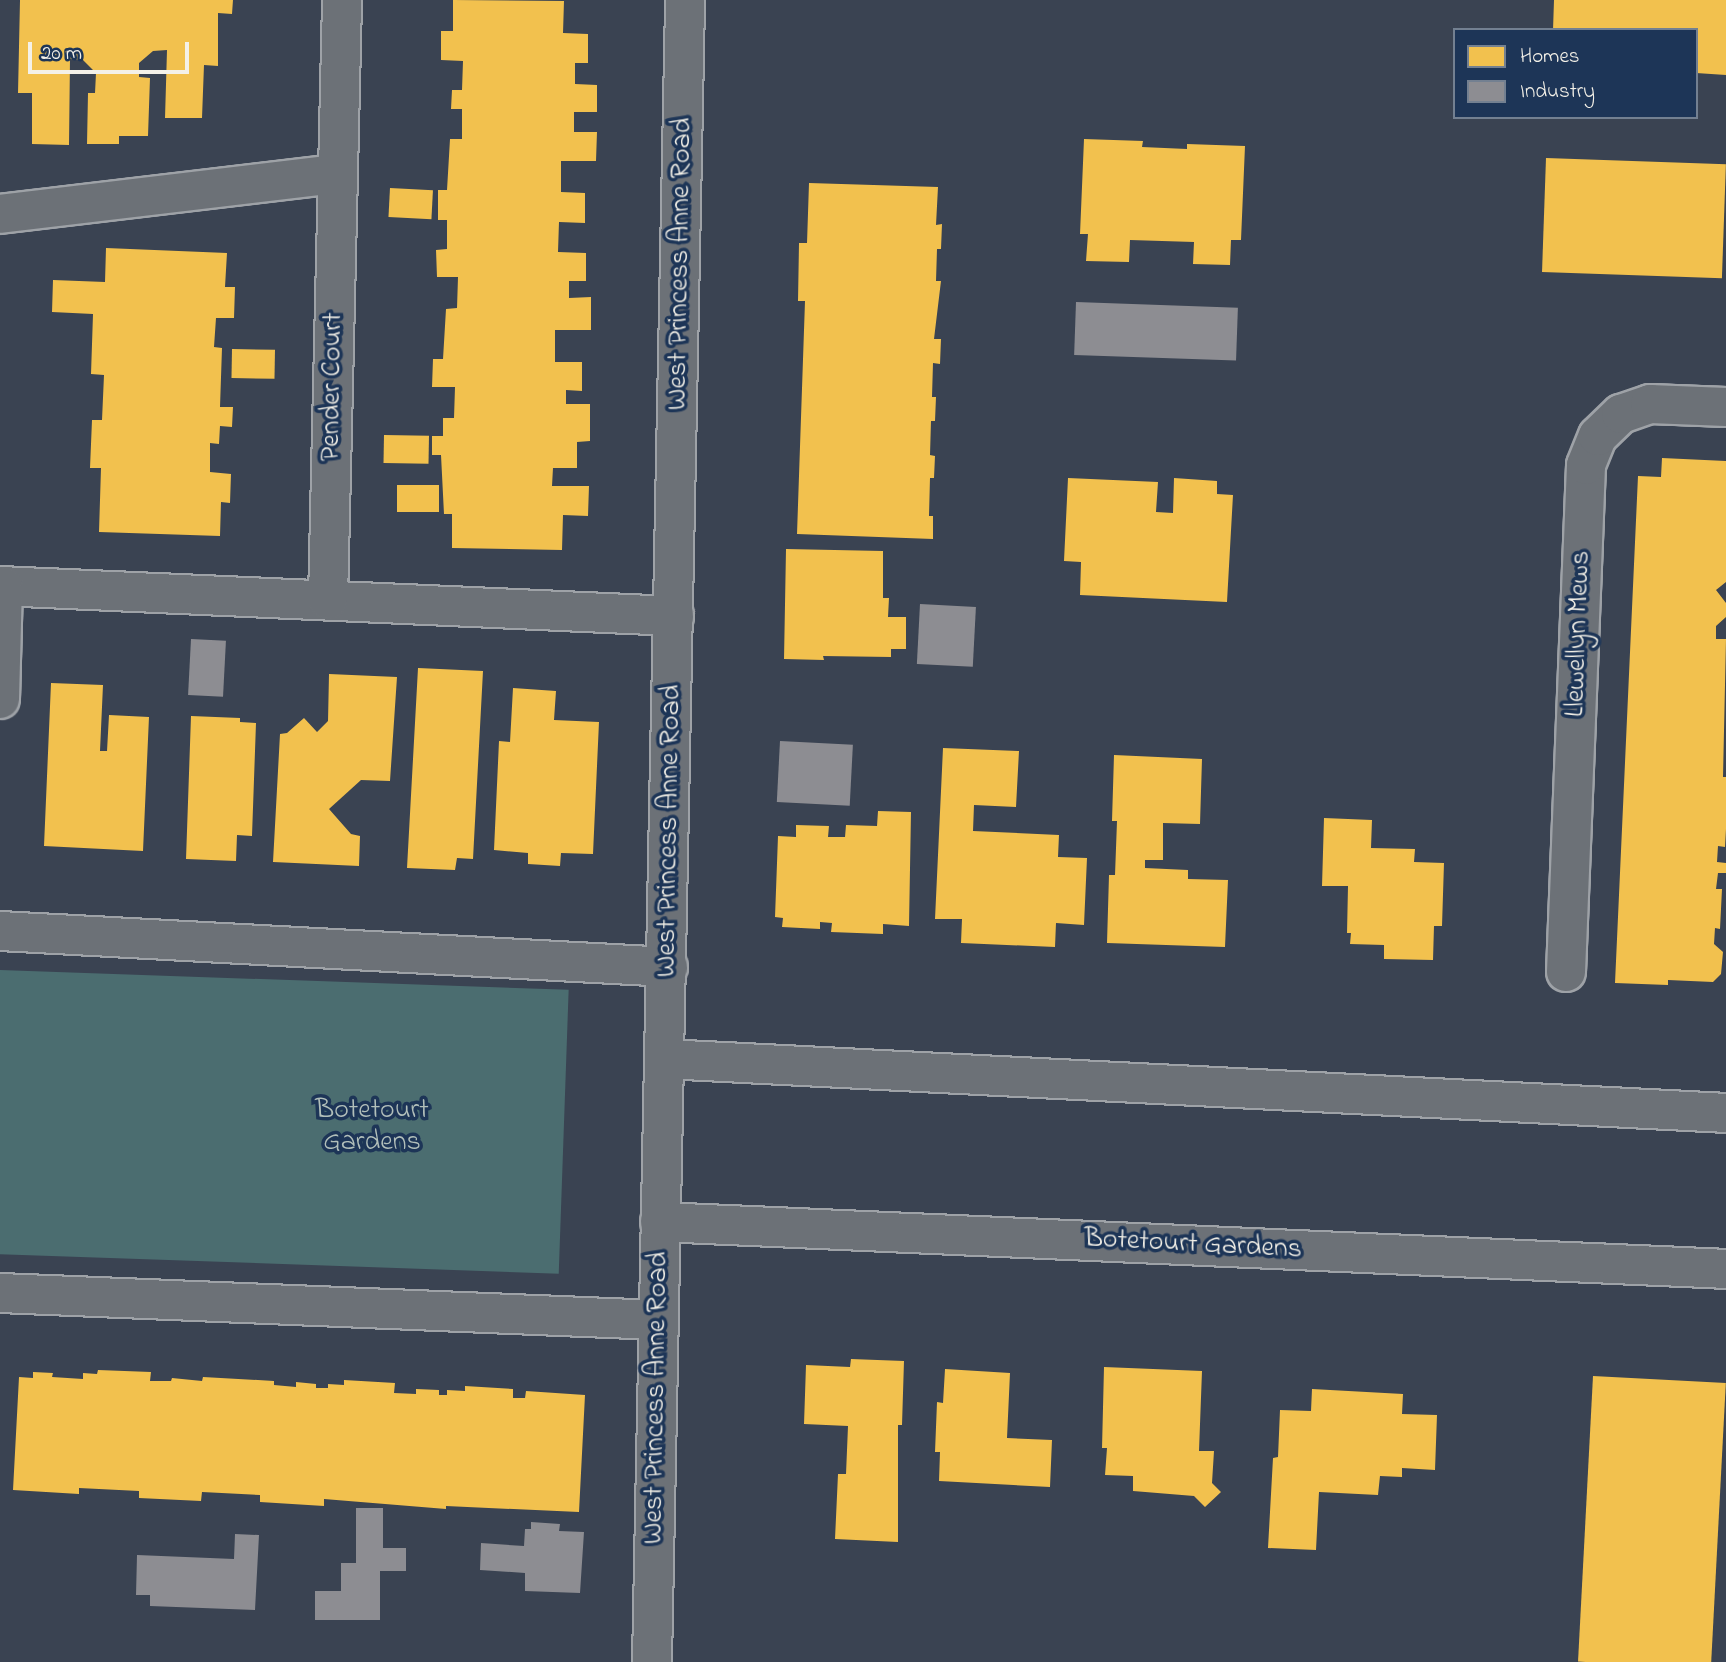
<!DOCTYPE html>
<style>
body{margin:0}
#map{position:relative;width:1726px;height:1662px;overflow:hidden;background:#3a4352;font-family:"Indie Flower",sans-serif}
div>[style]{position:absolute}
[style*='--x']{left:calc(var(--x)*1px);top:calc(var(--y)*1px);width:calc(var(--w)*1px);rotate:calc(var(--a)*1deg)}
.green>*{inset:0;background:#4b6d70;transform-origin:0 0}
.homes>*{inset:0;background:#f2c14e;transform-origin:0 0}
.industry>*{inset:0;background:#8d8d92;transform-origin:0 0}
.roads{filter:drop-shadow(2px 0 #9ea2a7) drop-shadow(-2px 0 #9ea2a7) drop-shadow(0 2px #9ea2a7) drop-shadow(0 -2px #9ea2a7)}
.street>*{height:38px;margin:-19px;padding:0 19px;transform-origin:19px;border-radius:19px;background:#6c7177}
.secondary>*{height:38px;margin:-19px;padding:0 19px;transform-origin:19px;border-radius:19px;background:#6c7177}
span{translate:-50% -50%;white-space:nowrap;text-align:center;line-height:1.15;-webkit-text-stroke:7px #1d3557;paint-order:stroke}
.street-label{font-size:28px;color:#f4f1e8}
.park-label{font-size:28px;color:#b2bfba}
.legend{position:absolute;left:1453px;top:28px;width:245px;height:91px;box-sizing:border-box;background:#1d3557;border:2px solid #738091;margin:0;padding:9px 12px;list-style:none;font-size:21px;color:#f4f1e8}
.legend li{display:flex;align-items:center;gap:14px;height:35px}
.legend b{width:35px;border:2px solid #738091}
.scale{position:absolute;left:28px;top:42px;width:161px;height:32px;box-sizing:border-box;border:4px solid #f4f1e8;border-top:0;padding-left:9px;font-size:21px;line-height:24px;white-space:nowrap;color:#f4f1e8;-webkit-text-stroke:5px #1d3557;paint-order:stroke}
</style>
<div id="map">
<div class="green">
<div style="left:0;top:970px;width:569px;height:284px;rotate:2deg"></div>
</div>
<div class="homes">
<div style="clip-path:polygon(20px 0,233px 0,232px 14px,218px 13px,218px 66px,204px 65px,202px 118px,165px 118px,167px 50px,153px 51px,139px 63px,139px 77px,150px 78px,148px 136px,119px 136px,119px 144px,87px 144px,88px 93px,95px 93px,96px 73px,83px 60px,70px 59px,69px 145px,32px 144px,32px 93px,18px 93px)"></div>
<div style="clip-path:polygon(453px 0,564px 1px,563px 33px,588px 34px,588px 63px,575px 63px,575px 84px,597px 85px,597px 112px,574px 112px,574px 132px,597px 132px,596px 161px,561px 161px,561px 192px,585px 193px,585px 223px,559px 222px,558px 252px,586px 253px,586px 281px,569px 281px,569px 298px,591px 297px,591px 330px,555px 330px,555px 362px,582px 362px,582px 391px,566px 390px,566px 404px,590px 404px,590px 441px,577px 442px,577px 468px,553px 468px,552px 486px,589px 486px,588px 516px,563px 515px,562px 550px,452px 548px,452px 514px,444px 514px,441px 455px,432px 455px,432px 436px,443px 436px,443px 418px,454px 418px,455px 387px,432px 387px,433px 359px,443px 359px,446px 309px,457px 308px,458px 277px,437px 277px,436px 250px,447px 249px,447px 220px,438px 220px,438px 190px,447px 190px,450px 139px,462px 139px,462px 109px,451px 109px,452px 90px,462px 90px,463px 61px,441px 60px,441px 31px,453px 31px)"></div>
<div style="clip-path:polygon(1554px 0,1726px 0,1726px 75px,1696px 73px,1696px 30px,1553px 30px)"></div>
<div style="clip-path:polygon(1084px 139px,1143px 141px,1142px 147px,1187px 149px,1187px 144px,1245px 146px,1241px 240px,1231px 240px,1230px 265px,1193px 264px,1194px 242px,1130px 240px,1129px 262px,1086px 261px,1088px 234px,1080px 234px)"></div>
<div style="left:1546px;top:158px;width:180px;height:114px;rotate:2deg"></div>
<div style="clip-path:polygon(809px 183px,938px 187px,936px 225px,942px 224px,941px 249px,937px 249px,936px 281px,941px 281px,934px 339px,941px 339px,940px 364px,933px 363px,932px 397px,936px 397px,935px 421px,931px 421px,930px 455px,935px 456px,934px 478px,930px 478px,929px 516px,933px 516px,933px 539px,797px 534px,805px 301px,798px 301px,799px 243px,807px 243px)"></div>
<div style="left:390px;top:188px;width:43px;height:29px;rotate:3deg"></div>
<div style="clip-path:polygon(106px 248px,227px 253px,225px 287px,235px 287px,234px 318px,216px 318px,214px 347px,222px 348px,220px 407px,233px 407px,232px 427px,220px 426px,219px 444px,210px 443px,210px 472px,231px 474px,230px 503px,221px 502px,220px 536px,99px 532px,101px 468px,90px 468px,92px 420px,102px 420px,104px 375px,91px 374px,93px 314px,52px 312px,53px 280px,105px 282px)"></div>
<div style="left:232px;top:349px;width:43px;height:29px;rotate:1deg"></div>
<div style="left:384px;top:435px;width:45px;height:28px;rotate:1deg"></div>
<div style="clip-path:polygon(1662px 458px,1726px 461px,1726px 582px,1716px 590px,1726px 603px,1726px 617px,1716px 626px,1716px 639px,1726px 639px,1723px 777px,1726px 777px,1726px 829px,1725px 847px,1718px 846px,1717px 862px,1726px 863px,1726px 873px,1718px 873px,1716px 889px,1722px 889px,1720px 929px,1715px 928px,1714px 944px,1723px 952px,1721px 974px,1713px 982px,1668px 980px,1668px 985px,1615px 983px,1638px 476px,1661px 477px)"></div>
<div style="clip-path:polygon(1068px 478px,1158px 482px,1156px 512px,1173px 513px,1174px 478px,1217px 481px,1217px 494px,1233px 495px,1227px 602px,1080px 595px,1081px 562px,1064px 561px)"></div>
<div style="left:397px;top:485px;width:42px;height:27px"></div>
<div style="clip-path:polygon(786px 549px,883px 551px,883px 598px,889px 598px,888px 617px,906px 617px,906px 649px,891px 649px,891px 657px,823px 656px,824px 660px,784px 659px)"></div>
<div style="clip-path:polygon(418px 668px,483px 671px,473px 859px,457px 858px,455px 870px,407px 868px)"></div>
<div style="clip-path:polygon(329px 674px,397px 677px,390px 781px,361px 780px,329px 809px,351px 834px,360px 836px,359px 866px,273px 862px,280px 734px,287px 733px,304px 718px,317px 732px,328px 721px)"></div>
<div style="clip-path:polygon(51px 683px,103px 685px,100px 751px,107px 751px,109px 715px,149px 717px,143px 851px,44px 846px)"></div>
<div style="clip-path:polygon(513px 688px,556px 691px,554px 720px,599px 722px,593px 854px,561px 853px,560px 866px,528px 864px,528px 853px,494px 850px,499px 741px,510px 742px)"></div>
<div style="clip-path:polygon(191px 716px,240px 718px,240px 722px,256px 723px,252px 836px,237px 835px,236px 861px,186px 859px)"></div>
<div style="clip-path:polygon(943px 748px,1019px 751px,1016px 807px,974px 805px,973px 831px,1059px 835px,1058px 857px,1087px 858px,1084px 925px,1056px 923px,1055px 947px,961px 943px,962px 919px,935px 919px)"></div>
<div style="clip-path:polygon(1114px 755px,1202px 759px,1200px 824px,1163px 823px,1163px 860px,1145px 860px,1145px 868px,1188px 870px,1188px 879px,1228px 880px,1225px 947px,1107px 943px,1109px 875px,1115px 875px,1117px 821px,1112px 821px)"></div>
<div style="clip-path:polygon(878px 811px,911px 812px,909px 926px,883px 924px,883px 934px,831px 932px,832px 923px,820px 922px,820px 929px,782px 927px,783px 918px,775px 917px,778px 836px,796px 837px,796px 825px,829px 826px,828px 837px,845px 837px,846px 825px,877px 826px)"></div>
<div style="clip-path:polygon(1324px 818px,1372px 820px,1371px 848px,1415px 849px,1414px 862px,1444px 863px,1442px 926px,1434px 926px,1433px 960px,1384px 959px,1384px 945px,1350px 944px,1351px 933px,1347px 933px,1348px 886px,1322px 886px)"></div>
<div style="clip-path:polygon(851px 1359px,904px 1361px,902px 1425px,898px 1425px,898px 1542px,835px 1539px,838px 1474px,846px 1474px,848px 1426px,804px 1424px,806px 1365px,850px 1367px)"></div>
<div style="clip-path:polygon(1104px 1367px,1202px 1371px,1199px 1451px,1214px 1451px,1212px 1483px,1221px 1492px,1205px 1507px,1194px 1496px,1133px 1491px,1133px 1476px,1105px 1475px,1107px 1448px,1102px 1448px)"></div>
<div style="clip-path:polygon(945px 1369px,1010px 1373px,1007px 1438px,1052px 1440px,1050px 1487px,939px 1481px,940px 1452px,935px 1452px,937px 1402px,943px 1403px)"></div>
<div style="clip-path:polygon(98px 1370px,151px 1372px,150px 1381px,171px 1381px,172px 1378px,202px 1381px,203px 1377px,274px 1381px,274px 1385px,296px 1387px,296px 1382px,316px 1384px,316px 1388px,328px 1388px,328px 1384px,344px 1385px,344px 1380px,395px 1383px,394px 1393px,416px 1394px,416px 1389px,439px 1390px,439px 1395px,447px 1395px,447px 1390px,465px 1391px,465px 1386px,513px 1389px,513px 1398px,525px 1398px,526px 1391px,585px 1395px,579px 1512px,446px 1506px,446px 1509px,324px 1499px,324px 1506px,260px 1502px,260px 1495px,202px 1492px,201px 1501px,139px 1498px,139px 1491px,79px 1488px,79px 1494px,13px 1490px,19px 1377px,33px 1378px,33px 1372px,53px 1373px,52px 1377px,83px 1379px,83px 1373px,97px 1374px)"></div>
<div style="left:1593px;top:1376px;width:133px;height:286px;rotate:3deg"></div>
<div style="clip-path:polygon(1312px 1389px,1403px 1394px,1402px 1414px,1437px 1415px,1435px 1470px,1402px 1468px,1402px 1477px,1380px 1476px,1378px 1495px,1319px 1492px,1316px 1550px,1268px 1548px,1273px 1458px,1278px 1457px,1280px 1410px,1311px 1411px)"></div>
</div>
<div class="industry">
<div style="left:1076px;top:302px;width:162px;height:53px;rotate:2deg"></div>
<div style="left:920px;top:604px;width:56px;height:60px;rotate:3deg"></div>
<div style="left:191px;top:639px;width:35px;height:56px;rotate:3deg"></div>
<div style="left:780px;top:741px;width:73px;height:61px;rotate:3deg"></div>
<div style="clip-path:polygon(356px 1508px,383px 1508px,383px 1548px,406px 1548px,406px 1571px,380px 1571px,380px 1620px,315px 1620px,315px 1591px,341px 1591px,341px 1563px,356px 1563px)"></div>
<div style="clip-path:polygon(531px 1522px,560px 1524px,559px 1531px,584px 1532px,580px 1593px,525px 1591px,525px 1573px,480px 1570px,481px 1543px,524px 1546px,525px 1529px,531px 1529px)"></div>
<div style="clip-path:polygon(235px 1534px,259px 1535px,255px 1610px,150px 1606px,150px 1595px,136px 1595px,137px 1555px,234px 1559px)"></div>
</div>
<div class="roads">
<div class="street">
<div style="--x:0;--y:214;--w:339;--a:-6.8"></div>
<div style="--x:0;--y:586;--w:675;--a:2.55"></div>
<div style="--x:328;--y:600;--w:600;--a:-88.66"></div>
<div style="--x:0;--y:699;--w:113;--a:-88.5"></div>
<div style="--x:0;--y:931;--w:669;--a:3.08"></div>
<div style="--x:1566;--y:972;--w:507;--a:-87.74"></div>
<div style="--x:1586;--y:465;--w:31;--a:-68"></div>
<div style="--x:1598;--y:436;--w:32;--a:-44"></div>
<div style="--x:1621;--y:414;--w:31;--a:-19"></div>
<div style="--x:1650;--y:404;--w:76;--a:2.3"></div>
<div style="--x:665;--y:1059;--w:1062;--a:2.91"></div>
<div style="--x:660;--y:1222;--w:1067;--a:2.52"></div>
<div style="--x:0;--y:1293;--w:659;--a:2.35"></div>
</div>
<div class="secondary">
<div style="--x:652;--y:1662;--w:1662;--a:-88.86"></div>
</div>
</div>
<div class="street-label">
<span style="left:681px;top:264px;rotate:-89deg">West Princess Anne Road</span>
<span style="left:333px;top:387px;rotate:-89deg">Pender Court</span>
<span style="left:1579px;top:634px;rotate:-88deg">Llewellyn Mews</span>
<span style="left:670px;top:831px;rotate:-89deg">West Princess Anne Road</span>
<span style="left:1193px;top:1245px;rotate:3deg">Botetourt Gardens</span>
<span style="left:657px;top:1398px;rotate:-89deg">West Princess Anne Road</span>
</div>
<div class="park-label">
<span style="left:372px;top:1127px">Botetourt<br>Gardens</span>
</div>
<ul class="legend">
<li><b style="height:19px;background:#f2c14e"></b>Homes</li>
<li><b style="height:19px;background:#8d8d92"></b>Industry</li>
</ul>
<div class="scale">20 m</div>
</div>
